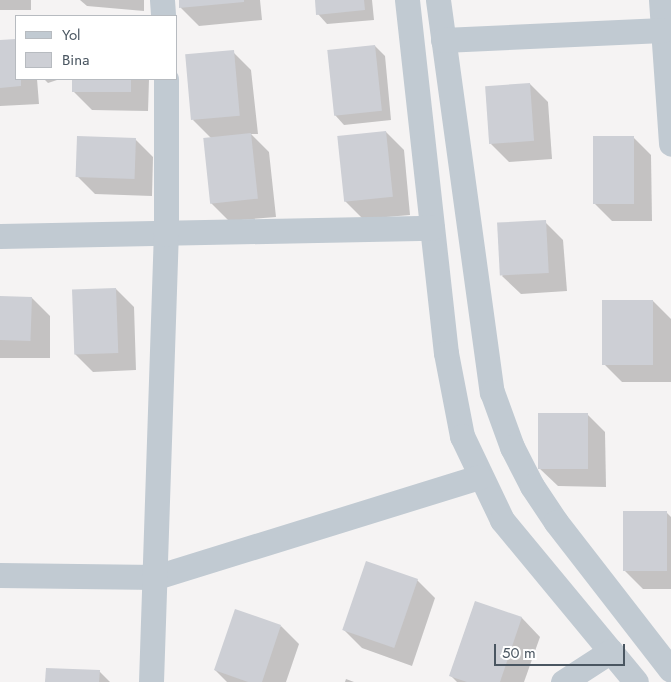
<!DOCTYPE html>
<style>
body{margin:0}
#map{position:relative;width:671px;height:682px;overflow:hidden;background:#f5f3f3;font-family:Jost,sans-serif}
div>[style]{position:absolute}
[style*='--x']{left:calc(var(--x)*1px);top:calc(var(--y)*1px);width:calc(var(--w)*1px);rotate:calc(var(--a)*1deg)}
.shadow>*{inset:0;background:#0003;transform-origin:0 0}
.building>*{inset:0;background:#cdcfd5;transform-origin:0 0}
.minor>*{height:25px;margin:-12.5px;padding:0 12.5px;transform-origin:12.5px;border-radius:12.5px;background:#c1cad2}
span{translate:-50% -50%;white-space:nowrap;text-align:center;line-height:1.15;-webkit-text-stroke:4px #fff;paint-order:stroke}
.legend{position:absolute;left:15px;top:15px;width:162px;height:65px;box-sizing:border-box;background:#fff;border:1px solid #b7bbc0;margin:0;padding:6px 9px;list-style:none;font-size:15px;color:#4a5661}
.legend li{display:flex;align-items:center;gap:10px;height:25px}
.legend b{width:25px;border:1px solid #b7bbc0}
.scale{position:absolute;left:494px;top:644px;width:131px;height:22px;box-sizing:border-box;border:2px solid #4a5661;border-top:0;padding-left:6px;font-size:15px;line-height:18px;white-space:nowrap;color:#4a5661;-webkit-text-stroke:4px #fff;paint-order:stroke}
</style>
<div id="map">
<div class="shadow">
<div style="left:0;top:0;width:31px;height:10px"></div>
<div style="clip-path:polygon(80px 0,144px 0,144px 11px,87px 6px)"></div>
<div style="clip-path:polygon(180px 0,260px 0,262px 20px,199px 26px,181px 8px)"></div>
<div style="clip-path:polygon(316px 0,372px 0,374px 20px,327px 24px,318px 14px)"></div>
<div style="clip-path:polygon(16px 40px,16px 79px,37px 79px,39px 104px,0 106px,0 41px)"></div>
<div style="clip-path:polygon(375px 46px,385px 56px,391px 120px,344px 125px,335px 115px)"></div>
<div style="clip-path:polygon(233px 52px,251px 70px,258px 134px,251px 134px,269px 152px,276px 217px,229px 221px,211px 203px,211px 138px,193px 120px)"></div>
<div style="clip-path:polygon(44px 79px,56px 79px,57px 80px,48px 83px)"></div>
<div style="clip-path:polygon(74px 79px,149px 79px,148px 111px,92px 110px,73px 91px)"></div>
<div style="clip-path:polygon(530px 84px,548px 102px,552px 159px,509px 162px,491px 144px)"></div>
<div style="clip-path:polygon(386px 132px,404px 150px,410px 215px,363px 219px,345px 201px)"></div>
<div style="clip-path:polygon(633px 137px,651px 155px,652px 221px,612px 221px,594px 203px)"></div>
<div style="clip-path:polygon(135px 139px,153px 157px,152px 196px,95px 194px,77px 176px)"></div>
<div style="clip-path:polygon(545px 222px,563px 240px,567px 291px,521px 294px,502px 276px)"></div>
<div style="clip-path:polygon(116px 289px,134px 307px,136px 370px,93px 372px,75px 354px)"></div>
<div style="clip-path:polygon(0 298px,32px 298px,50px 316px,50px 358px,0 358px)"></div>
<div style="clip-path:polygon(653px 301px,671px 319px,671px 382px,622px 382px,604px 364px)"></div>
<div style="clip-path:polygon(587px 414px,605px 432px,606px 487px,558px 486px,539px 468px)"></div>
<div style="clip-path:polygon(666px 512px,671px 517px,671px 589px,643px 589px,625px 571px)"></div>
<div style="clip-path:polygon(417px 580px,435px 598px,412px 666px,362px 648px,344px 630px)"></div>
<div style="clip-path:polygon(475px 603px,522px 618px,540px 637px,524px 682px,457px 682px,450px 675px)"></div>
<div style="clip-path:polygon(281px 626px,299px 644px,286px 682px,227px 682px,215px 670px)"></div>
<div style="clip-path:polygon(99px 671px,110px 682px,46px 682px)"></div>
<div style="clip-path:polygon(346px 679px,354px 682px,345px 682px)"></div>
</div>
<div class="building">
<div style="clip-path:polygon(179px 0,244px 0,244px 2px,179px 8px)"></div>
<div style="clip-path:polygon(315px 0,364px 0,365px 10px,316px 15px)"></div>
<div style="clip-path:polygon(16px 39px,16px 79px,21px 79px,21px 86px,0 88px,0 40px)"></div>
<div style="left:375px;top:45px;width:66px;height:48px;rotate:84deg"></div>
<div style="left:234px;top:50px;width:66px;height:49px;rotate:85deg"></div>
<div style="left:72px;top:79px;width:59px;height:13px"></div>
<div style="left:530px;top:83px;width:58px;height:45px;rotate:86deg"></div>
<div style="left:386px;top:131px;width:66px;height:49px;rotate:84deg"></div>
<div style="left:251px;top:133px;width:66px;height:48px;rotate:84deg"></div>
<div style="left:77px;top:136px;width:59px;height:41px;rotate:2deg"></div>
<div style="left:593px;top:136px;width:41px;height:68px"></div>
<div style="left:546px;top:220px;width:53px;height:49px;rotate:87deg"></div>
<div style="left:116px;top:288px;width:65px;height:44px;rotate:88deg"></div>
<div style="left:0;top:296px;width:32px;height:44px;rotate:2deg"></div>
<div style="left:602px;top:300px;width:51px;height:65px"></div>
<div style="left:538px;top:413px;width:50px;height:56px"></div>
<div style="left:623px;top:511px;width:44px;height:60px"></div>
<div style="left:366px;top:561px;width:55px;height:73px;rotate:19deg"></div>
<div style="clip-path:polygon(475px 601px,522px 617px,500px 682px,467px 682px,449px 676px)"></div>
<div style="clip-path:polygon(235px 609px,281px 625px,262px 682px,248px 682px,214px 670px)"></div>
<div style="clip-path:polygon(46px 668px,100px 670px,99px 682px,45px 682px)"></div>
</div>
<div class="minor">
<div style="--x:162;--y:0;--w:16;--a:86"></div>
<div style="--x:407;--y:0;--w:355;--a:83.7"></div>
<div style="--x:446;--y:353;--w:85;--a:79.1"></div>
<div style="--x:462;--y:436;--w:93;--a:64.5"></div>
<div style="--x:502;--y:520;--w:210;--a:50.4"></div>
<div style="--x:438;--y:0;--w:396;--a:82.2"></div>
<div style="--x:492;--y:392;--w:59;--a:70"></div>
<div style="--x:512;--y:447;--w:44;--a:62.9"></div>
<div style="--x:532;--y:486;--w:43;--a:56.3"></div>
<div style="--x:556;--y:522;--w:187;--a:52.2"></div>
<div style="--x:661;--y:0;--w:144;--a:86"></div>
<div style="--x:443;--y:40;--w:220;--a:-2.6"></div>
<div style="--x:0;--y:236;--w:432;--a:-1.1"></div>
<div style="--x:0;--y:575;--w:156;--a:0.7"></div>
<div style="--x:156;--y:577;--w:338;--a:-17.2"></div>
<div style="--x:151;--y:682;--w:448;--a:-88.1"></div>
<div style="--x:166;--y:234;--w:155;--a:-90"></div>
<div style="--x:563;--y:682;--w:57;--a:-32.9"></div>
</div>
<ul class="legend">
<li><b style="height:6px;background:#c1cad2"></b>Yol</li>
<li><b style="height:14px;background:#cdcfd5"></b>Bina</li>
</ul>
<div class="scale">50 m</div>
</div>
